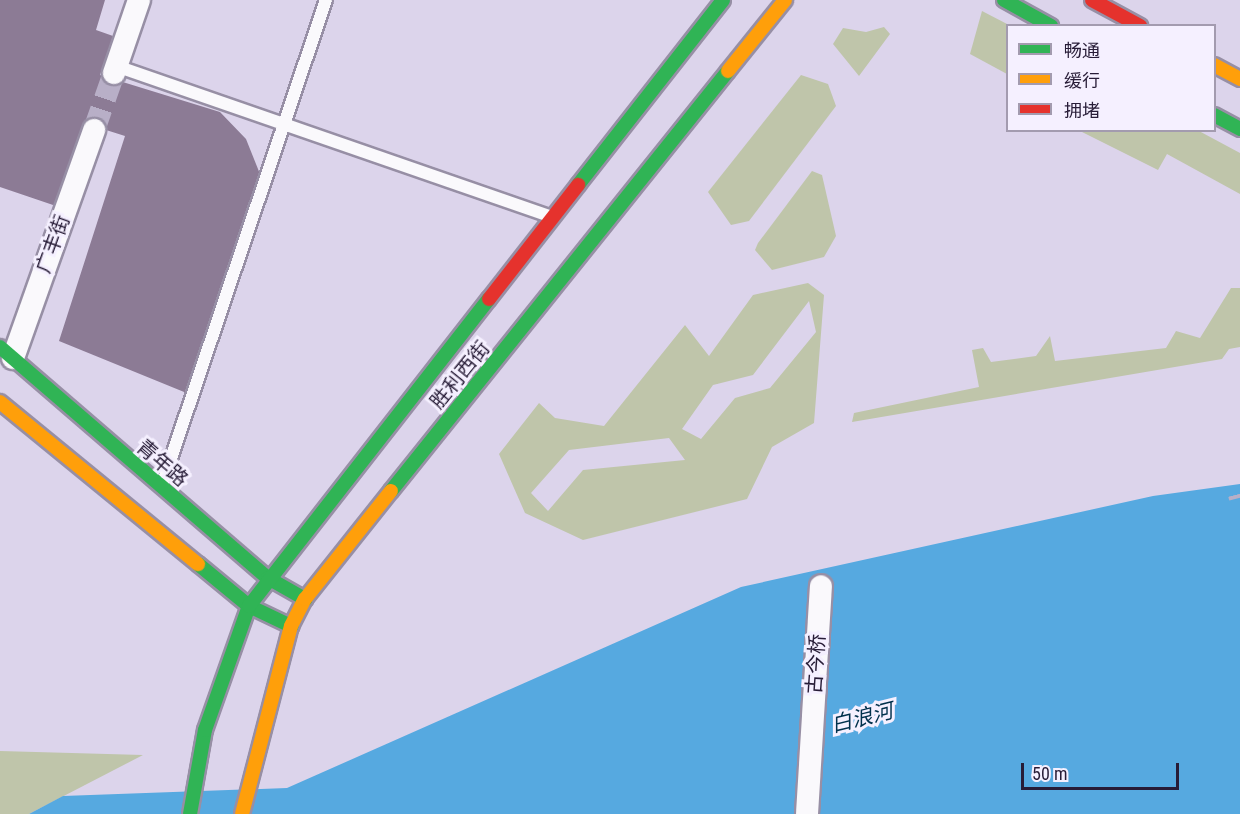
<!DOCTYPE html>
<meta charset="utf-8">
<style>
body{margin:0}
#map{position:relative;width:1240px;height:814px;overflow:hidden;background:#dcd4eb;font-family:"Roboto Condensed","Noto Sans SC",sans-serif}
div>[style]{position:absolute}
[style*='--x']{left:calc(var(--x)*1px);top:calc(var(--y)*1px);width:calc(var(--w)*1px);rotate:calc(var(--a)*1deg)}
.green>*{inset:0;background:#bfc5aa}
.water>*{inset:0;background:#56a9e0}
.building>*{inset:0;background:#8c7b95}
.street-tunnel>*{height:22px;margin-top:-11px;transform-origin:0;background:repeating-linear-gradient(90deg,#b8afc7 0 22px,transparent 0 33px)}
.roads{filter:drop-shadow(2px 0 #978fa5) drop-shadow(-2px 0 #978fa5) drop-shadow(0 2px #978fa5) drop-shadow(0 -2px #978fa5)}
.lane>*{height:12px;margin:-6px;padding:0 6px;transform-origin:6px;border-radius:6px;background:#faf9fc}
.street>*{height:22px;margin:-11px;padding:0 11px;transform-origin:11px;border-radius:11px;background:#faf9fc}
.fast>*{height:14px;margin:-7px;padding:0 7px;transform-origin:7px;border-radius:7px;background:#30b455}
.slow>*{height:14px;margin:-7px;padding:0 7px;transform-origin:7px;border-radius:7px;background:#ff9f0a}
.jam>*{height:14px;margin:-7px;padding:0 7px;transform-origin:7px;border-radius:7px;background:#e5322d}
span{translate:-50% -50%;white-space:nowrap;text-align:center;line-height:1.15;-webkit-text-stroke:6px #f5f0ff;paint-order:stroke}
.street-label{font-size:20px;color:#271c37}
.water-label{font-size:21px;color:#00304c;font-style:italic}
.legend{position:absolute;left:1006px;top:24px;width:210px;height:108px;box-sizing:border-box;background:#f5f0ff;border:2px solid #a39baf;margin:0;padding:8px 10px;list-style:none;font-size:18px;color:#271c37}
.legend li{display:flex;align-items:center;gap:12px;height:30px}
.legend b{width:30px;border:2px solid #a39baf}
.scale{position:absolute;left:1021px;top:763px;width:158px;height:27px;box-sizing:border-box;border:3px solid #271c37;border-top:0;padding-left:8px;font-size:18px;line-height:21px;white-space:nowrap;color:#271c37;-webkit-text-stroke:4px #f5f0ff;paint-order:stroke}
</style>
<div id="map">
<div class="green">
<div style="clip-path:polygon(982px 11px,1009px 25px,1007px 74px,970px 54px)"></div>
<div style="clip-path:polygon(884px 27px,890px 34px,859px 76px,833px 44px,843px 28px,866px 32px)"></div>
<div style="clip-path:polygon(801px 75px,828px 84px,836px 106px,749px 221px,731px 225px,708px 192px)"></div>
<div style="clip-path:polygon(1080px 131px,1199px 131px,1240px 153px,1240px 194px,1167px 154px,1158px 170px)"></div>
<div style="clip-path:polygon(812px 171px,822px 175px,836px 236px,824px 257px,772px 270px,755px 250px,758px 243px)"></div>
<div style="clip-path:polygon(evenodd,808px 283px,824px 295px,814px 423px,772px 447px,747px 499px,583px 540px,525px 513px,499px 454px,539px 403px,555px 418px,604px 426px,685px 325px,709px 356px,753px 295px,808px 283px,809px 301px,816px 332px,770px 388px,735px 398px,701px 439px,682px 429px,713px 385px,753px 375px,809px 301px,808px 283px,669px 438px,685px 460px,583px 470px,548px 511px,531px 493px,569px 450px,669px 438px)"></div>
<div style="clip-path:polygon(1231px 288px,1240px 288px,1240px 347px,1229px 349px,1222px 359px,852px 422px,854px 413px,979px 387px,972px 350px,983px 348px,991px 362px,1036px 356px,1050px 336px,1055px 361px,1166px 348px,1176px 331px,1200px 338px)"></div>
<div style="clip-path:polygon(0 751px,143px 755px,29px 814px,0 814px)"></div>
</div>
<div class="water">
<div style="clip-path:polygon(1240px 484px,1240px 814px,29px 814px,63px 796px,287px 788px,741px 587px,1153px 496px)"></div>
</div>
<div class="building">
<div style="clip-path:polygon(0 0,105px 0,96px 30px,113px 36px,100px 75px,220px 112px,246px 139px,262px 179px,189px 394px,59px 341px,125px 136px,84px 123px,56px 206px,0 187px)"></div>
</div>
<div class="street-tunnel">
<div style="--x:94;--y:130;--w:60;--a:-70.7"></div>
<div style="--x:1239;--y:494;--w:4;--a:76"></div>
</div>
<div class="roads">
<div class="lane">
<div style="--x:116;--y:66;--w:459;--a:19.1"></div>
<div style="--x:162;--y:485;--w:512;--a:-71.32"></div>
</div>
<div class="street">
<div style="--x:114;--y:73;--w:77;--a:-71.1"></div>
<div style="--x:13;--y:358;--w:242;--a:-70.4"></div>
<div style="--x:807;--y:814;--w:228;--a:-86.5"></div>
</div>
<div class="fast">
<div style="--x:1004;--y:0;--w:54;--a:29"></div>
<div style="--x:1214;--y:115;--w:30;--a:28"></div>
<div style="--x:578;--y:185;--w:235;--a:-51.9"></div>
<div style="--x:0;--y:347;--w:354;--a:40.8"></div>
<div style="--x:268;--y:578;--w:43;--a:29.6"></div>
<div style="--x:391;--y:491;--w:538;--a:-51.26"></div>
<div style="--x:198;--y:564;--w:66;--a:39.5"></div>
<div style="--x:249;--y:606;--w:47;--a:25.5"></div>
<div style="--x:190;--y:814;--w:85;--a:-79.9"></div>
<div style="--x:205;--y:730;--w:132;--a:-70.5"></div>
<div style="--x:249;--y:606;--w:390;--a:-52"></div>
</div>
<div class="slow">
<div style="--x:1214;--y:65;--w:30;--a:28"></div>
<div style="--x:728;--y:71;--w:91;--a:-51.2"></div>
<div style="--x:0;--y:402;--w:256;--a:39.3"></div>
<div style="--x:242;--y:814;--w:194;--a:-75.4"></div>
<div style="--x:291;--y:626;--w:30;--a:-63"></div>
<div style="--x:305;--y:599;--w:138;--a:-51.5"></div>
</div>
<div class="jam">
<div style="--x:1092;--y:0;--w:55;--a:28.4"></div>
<div style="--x:489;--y:299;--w:145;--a:-52"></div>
</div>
</div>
<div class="street-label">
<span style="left:53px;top:244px;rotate:-70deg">广丰街</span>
<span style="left:460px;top:375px;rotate:-51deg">胜利西街</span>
<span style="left:162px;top:463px;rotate:41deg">青年路</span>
<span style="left:816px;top:664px;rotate:-86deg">古今桥</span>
</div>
<div class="water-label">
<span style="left:862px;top:718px;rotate:-14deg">白浪河</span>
</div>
<ul class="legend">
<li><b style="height:8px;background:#30b455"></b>畅通</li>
<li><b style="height:8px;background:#ff9f0a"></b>缓行</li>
<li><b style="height:8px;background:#e5322d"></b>拥堵</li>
</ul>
<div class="scale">50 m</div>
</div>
